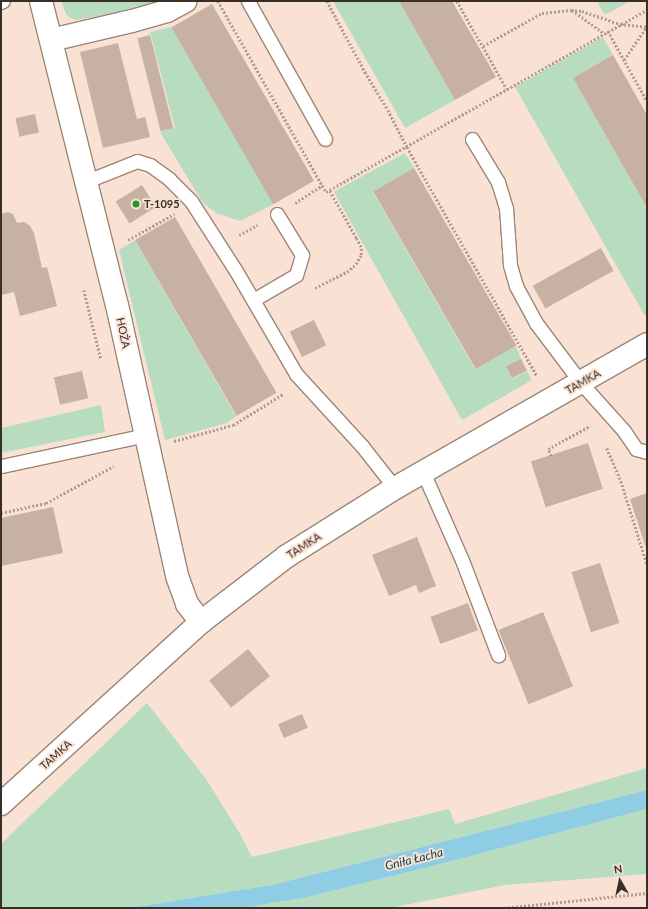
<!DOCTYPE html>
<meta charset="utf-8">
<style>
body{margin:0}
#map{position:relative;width:648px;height:909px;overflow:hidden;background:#f9e2d3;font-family:Lato,sans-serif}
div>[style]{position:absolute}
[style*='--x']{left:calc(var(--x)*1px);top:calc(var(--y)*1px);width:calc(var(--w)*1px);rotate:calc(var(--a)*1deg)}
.green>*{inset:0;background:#b7dcc0}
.water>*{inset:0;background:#8fcde4}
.building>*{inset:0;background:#c6b1a2;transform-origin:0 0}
.path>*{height:2.5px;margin-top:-1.25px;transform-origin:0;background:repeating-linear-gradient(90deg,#ae9d91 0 2px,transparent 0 4px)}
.roads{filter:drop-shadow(1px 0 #9b8678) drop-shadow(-1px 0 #9b8678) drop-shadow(0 1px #9b8678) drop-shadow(0 -1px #9b8678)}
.service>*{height:13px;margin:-6.5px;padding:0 6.5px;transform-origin:6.5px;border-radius:6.5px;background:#fff}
.minor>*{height:22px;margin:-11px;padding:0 11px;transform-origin:11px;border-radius:11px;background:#fff}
.dots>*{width:11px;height:11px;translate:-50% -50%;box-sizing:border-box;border:2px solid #f9e2d3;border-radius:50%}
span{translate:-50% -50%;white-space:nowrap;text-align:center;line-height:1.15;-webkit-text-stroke:3.5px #f9e2d3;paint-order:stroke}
.poi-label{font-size:11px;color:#382f29;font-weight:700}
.left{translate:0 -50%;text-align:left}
.street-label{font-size:11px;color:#382f29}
.water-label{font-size:12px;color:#083f50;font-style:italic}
.frame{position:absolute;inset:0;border:2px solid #382f29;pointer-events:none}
.north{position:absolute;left:600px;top:861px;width:40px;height:40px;-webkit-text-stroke:3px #f9e2d3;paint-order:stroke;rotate:351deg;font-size:11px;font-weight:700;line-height:16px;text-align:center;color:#382f29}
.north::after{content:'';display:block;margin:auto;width:14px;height:18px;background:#382f29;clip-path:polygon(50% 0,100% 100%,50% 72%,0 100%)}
</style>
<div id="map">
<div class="green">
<div style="clip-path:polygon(61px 1px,161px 1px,133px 10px,77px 20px,70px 18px,66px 14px)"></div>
<div style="clip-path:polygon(333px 1px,399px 1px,455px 100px,405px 128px)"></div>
<div style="clip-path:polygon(597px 1px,630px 1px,609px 13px,604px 14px)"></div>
<div style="clip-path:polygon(171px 27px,274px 204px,240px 221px,216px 213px,203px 203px,160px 132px,175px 128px,150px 32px)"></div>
<div style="clip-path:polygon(603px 37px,613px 55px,573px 78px,647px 208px,647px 315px,645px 316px,515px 87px)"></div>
<div style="clip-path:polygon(405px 153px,414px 168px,373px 192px,475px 369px,516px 346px,521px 359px,506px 368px,512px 379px,527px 371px,530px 377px,531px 380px,527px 383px,462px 420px,335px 194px,335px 191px)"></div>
<div style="clip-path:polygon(135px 240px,236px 416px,227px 423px,165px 440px,119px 250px)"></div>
<div style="clip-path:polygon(101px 405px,105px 432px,1px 453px,1px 428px)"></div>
<div style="clip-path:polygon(147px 703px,206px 779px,239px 832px,252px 857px,449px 809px,455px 824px,647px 768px,647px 790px,272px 885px,130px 908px,1px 908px,1px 844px)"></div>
<div style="clip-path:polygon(647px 809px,647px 874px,505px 885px,390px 908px,242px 908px,303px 898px,433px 866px)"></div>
</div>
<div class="water">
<div style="clip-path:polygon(647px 790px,647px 809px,433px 866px,303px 898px,242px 908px,130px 908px,272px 885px)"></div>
</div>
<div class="building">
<div style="clip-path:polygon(399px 1px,452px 1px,496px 77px,455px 100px)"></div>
<div style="left:212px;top:4px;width:204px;height:47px;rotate:60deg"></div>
<div style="left:150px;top:35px;width:96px;height:13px;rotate:76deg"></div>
<div style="clip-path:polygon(118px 43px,137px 119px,145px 117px,150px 137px,103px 148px,80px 52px)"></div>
<div style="clip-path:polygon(613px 55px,647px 115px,647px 208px,573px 78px)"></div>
<div style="left:35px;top:114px;width:19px;height:20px;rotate:78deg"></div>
<div style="left:414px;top:168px;width:205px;height:47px;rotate:60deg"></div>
<div style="left:142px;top:185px;width:26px;height:31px;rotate:58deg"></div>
<div style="clip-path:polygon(8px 212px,13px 214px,17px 223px,24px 222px,30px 226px,34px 233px,42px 268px,47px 267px,57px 306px,20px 316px,14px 292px,1px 295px,1px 214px)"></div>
<div style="left:175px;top:217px;width:203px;height:46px;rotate:60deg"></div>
<div style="left:601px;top:248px;width:26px;height:78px;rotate:61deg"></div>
<div style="left:314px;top:320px;width:28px;height:27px;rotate:64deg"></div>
<div style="left:521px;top:359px;width:13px;height:17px;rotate:63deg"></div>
<div style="left:82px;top:371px;width:28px;height:29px;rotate:77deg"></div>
<div style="left:588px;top:443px;width:48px;height:60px;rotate:72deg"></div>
<div style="clip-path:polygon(647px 493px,647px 551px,630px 499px)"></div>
<div style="clip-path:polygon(53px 507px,63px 553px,1px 566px,1px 518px)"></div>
<div style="clip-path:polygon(417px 537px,436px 586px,419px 593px,416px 585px,389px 596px,372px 555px)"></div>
<div style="left:600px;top:563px;width:63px;height:30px;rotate:72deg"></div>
<div style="left:468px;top:603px;width:29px;height:40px;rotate:70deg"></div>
<div style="left:543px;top:612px;width:80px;height:48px;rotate:68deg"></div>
<div style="left:248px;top:649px;width:35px;height:50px;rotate:51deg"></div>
<div style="left:302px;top:714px;width:15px;height:26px;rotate:67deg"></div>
</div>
<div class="path">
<div style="--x:218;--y:1;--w:219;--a:60.5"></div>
<div style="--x:326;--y:192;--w:369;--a:-29.6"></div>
<div style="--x:327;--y:1;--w:81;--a:61.8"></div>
<div style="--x:365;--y:72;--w:44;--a:58.8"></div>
<div style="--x:388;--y:110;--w:42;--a:62.8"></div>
<div style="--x:407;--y:147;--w:263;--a:60.4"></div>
<div style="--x:457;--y:1;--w:101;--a:60.4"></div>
<div style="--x:572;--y:10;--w:39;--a:36"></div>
<div style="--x:608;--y:31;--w:80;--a:60.9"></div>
<div style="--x:483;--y:46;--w:68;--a:-29.2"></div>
<div style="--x:542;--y:13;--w:29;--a:-6"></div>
<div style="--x:571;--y:10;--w:11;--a:5"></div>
<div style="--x:582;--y:11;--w:40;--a:18.9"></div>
<div style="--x:620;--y:24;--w:27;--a:6"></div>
<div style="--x:624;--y:60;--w:41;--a:-55.9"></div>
<div style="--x:295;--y:203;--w:33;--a:-33"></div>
<div style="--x:239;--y:235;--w:21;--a:-28"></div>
<div style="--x:128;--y:240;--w:53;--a:-29.5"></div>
<div style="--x:315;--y:288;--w:36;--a:-27"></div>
<div style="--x:347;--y:272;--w:12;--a:-42"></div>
<div style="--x:356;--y:264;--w:10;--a:-61"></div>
<div style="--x:361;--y:255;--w:8;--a:-90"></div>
<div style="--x:361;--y:247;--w:10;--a:-119"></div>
<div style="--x:356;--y:238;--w:55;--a:-119.4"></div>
<div style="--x:84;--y:290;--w:71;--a:76.2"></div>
<div style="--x:174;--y:441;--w:61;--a:-15.2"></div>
<div style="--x:233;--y:425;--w:59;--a:-31.8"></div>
<div style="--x:607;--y:448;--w:36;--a:67"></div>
<div style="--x:621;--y:481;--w:87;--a:72.6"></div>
<div style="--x:551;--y:456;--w:8;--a:-113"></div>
<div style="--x:548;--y:449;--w:48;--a:-28.7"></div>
<div style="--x:1;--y:513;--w:46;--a:-12.5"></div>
<div style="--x:46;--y:503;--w:77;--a:-28.6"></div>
<div style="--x:504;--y:908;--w:144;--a:-6"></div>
</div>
<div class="roads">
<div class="service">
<div style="--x:248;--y:1;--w:158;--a:60.8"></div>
<div style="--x:1;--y:2;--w:2;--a:-27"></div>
<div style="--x:472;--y:139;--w:50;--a:58.8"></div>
<div style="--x:498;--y:182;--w:27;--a:73"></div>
<div style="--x:506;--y:208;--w:57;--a:86"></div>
<div style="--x:510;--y:265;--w:22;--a:74"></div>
<div style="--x:516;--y:286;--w:42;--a:61.6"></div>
<div style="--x:536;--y:323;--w:75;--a:53.1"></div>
<div style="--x:581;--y:383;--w:64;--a:48.1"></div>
<div style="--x:624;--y:431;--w:22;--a:56"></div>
<div style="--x:636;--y:449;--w:11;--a:15"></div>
<div style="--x:87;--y:181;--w:54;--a:-21.8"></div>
<div style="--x:137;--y:161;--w:14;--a:17"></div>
<div style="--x:150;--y:165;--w:24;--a:36"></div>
<div style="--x:169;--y:179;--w:31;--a:45"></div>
<div style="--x:191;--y:201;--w:83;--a:57.3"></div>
<div style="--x:236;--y:271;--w:119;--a:59.8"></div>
<div style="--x:296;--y:374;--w:98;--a:47.5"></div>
<div style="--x:362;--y:446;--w:53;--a:51.8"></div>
<div style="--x:253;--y:300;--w:50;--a:-30.2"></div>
<div style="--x:296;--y:275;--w:21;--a:-73"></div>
<div style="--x:302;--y:255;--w:48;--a:-121.4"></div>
<div style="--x:1;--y:466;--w:147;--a:-12.1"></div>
<div style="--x:423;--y:472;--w:96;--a:66.1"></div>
<div style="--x:462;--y:560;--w:102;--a:69.2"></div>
</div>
<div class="minor">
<div style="--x:41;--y:1;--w:313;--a:76"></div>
<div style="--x:117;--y:305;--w:278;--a:77.5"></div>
<div style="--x:177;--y:576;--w:30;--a:70"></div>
<div style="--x:187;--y:604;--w:23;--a:52"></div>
<div style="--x:51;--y:40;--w:83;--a:-13.2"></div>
<div style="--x:132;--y:21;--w:36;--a:-16"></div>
<div style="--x:167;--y:11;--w:21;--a:-28"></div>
<div style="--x:1;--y:804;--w:270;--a:-42.3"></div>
<div style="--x:201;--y:622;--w:108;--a:-37.5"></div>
<div style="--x:287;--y:556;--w:128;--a:-32.2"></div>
<div style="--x:395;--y:488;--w:290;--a:-29.7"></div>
</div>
</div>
<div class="dots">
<div style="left:136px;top:204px;background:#259827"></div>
</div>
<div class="poi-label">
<span class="left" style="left:144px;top:204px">T-1095</span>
</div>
<div class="street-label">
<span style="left:123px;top:333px;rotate:78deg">HOŻA</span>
<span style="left:583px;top:382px;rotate:-30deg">TAMKA</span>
<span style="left:304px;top:546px;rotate:-33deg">TAMKA</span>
<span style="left:56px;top:755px;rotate:-42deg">TAMKA</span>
</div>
<div class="water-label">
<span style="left:414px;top:859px;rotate:-14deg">Gniła Łacha</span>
</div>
<div class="frame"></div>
<div class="north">N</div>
</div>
